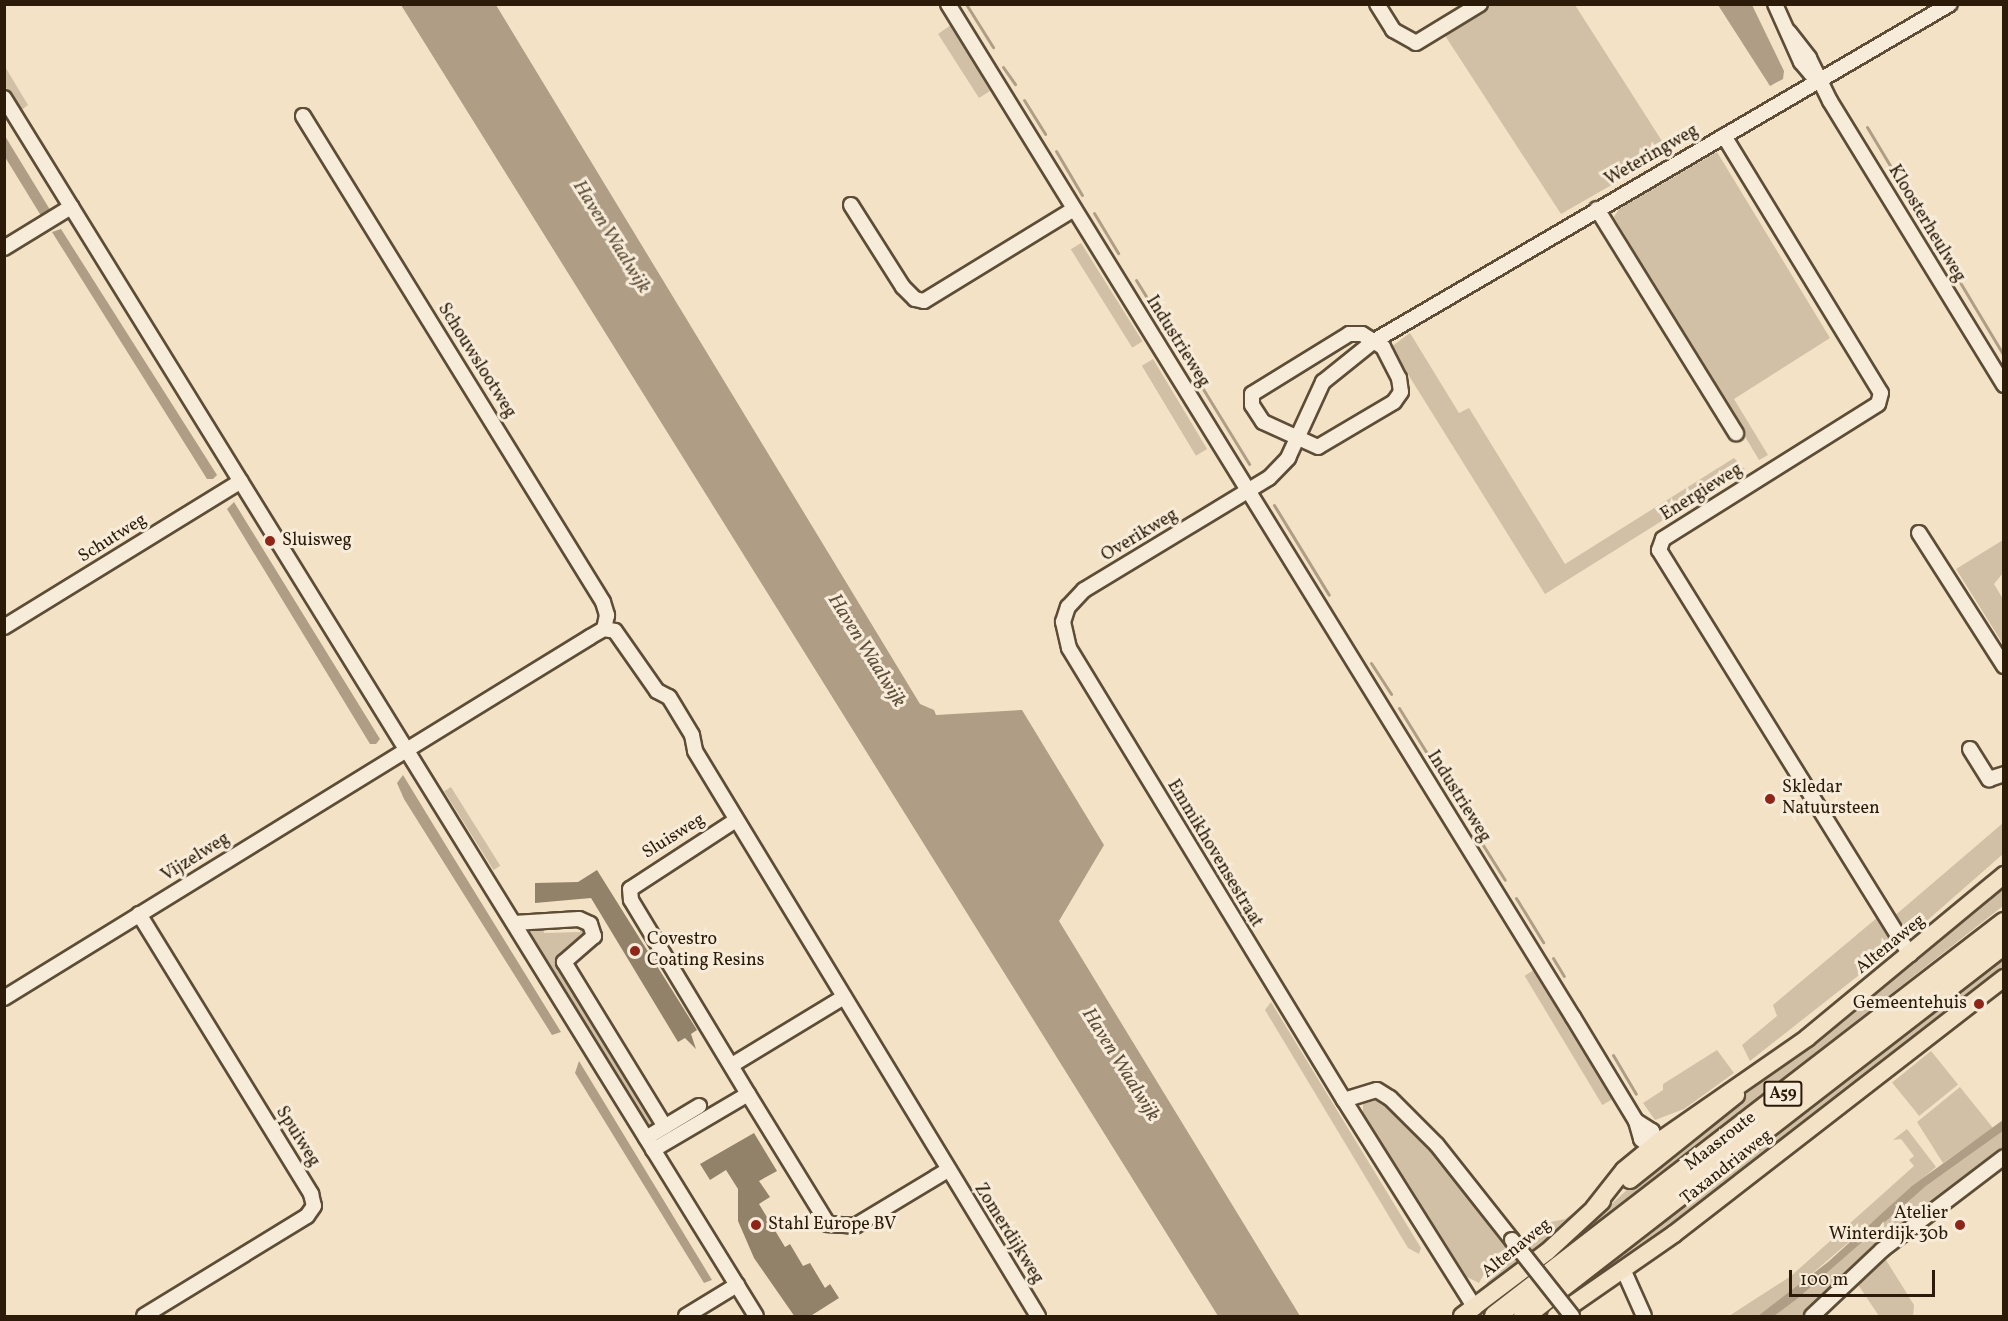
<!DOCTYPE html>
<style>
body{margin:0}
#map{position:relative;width:2008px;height:1321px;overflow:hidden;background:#f3e2c5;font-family:Vollkorn,serif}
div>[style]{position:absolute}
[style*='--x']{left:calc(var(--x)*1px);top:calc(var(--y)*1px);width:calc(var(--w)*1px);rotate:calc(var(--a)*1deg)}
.green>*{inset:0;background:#d1c0a5;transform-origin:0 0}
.water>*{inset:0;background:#af9e85}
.stream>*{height:3px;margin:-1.5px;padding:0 1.5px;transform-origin:1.5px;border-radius:1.5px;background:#af9e85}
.building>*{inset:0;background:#93826a}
.roads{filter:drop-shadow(2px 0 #5d4d37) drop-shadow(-2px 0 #5d4d37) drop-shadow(0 2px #5d4d37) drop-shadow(0 -2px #5d4d37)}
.minor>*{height:14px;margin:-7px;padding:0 7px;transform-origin:7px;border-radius:7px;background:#f7ecd9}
.major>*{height:16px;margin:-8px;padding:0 8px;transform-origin:8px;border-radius:8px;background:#f3e2c5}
.highway>*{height:20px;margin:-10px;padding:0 10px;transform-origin:10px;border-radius:10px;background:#f3e2c5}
.bridges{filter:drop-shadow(2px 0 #5d4d37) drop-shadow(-2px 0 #5d4d37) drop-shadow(0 2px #5d4d37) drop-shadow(0 -2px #5d4d37)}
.minor-bridge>*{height:14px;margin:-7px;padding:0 7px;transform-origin:7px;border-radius:7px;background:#f7ecd9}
.dots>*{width:16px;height:16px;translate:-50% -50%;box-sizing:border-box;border:3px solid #f7ecd9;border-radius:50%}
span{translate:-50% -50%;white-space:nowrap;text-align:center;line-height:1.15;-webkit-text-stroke:6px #f7ecd9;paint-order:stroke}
.shield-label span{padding:2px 4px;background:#f7ecd9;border:2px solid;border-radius:4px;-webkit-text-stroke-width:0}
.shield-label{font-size:16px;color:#2b1b08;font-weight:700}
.street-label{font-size:18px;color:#2b1b08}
.poi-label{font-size:18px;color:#2b1b08}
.left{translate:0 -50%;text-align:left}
.right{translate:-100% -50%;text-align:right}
.water-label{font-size:20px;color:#604f3a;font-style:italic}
.frame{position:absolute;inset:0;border:6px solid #2b1b08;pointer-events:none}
.scale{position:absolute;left:1789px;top:1270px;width:146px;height:27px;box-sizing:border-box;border:3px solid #2b1b08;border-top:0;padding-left:8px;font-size:18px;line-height:21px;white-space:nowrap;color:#2b1b08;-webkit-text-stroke:4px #f7ecd9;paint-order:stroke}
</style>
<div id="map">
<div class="green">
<div style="clip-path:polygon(1491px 5px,1575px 5px,1669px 152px,1561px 214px,1444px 34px)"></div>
<div style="clip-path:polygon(951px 25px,990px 91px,979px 98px,938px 34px)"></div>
<div style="clip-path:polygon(4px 65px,28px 105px,20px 111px,5px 86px)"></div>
<div style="clip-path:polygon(1717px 152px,1830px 338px,1734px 399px,1768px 455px,1759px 460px,1614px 217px,1619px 209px)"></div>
<div style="left:1081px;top:243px;width:116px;height:12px;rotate:58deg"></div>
<div style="clip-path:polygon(1410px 333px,1459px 413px,1469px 408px,1565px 564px,1734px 458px,1745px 469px,1545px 594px,1391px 347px)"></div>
<div style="left:1153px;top:359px;width:105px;height:13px;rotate:59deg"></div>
<div style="clip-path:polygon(2003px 540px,2003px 573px,1994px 584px,2003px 599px,2003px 644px,1956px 569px)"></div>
<div style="left:451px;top:787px;width:93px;height:8px;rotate:58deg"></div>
<div style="clip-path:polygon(2003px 823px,2003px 854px,1906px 939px,1892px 918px)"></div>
<div style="clip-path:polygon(2003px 885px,2003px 906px,1539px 1270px,1640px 1178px)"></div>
<div style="clip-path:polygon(1878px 917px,1896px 946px,1750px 1061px,1742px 1045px,1777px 1016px,1773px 1005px)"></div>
<div style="clip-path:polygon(580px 923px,590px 931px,556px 956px,657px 1124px,651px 1129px,528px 934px,532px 926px,543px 925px,544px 933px,580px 932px)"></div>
<div style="clip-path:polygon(2003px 955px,2003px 972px,1647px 1249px,1556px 1312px,1552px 1307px)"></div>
<div style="left:1534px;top:970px;width:151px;height:11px;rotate:59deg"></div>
<div style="clip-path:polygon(1271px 1002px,1421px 1248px,1419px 1254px,1408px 1248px,1265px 1010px)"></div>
<div style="clip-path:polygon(1717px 1050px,1734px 1073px,1684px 1109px,1655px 1120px,1643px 1103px,1663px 1090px,1663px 1084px)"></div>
<div style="left:1931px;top:1051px;width:43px;height:50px;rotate:51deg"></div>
<div style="clip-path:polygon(1960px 1087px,1993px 1128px,1943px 1163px,1917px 1122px)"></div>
<div style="clip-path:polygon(1377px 1100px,1387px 1103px,1417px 1130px,1510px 1245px,1493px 1257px,1479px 1283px,1453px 1270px,1363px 1120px,1363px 1104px)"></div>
<div style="clip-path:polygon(1907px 1129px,1936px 1167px,1778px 1303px,1758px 1316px,1729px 1316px,1791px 1276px,1914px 1166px,1909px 1160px,1914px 1156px,1901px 1139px,1893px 1140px)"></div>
<div style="clip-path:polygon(2003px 1131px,2003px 1155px,1807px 1316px,1774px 1316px,1926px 1186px)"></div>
<div style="clip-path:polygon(1588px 1203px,1529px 1257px,1518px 1244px,1546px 1223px,1565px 1219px)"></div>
<div style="clip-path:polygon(1510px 1250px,1522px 1264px,1484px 1290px,1495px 1263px)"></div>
<div style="clip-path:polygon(1881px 1260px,1886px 1260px,1914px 1305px,1913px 1316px,1879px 1316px,1857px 1283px)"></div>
</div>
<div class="water">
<div style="clip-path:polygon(401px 5px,496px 5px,920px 704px,934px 710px,936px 715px,1022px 710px,1104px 845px,1059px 921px,1300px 1316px,1218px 1316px)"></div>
<div style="clip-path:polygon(1718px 5px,1752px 5px,1784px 71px,1783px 79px,1770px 86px)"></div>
<div style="clip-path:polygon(5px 136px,52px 213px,43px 219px,5px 157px)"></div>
<div style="clip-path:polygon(61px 229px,217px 475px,213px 479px,207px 479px,52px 232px)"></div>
<div style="clip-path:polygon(234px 502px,380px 739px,376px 744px,370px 744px,241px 532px,227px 509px)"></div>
<div style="clip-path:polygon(403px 775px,450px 852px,561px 1032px,552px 1035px,404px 799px,397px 783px)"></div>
<div style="clip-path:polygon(579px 1061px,712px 1280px,704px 1283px,575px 1073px)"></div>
<div style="clip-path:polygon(2003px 1120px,2003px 1131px,1926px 1186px,1798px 1298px,1774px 1316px,1758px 1316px,1828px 1262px,1912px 1186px)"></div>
</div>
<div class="stream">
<div style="--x:966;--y:4;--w:51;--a:57.9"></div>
<div style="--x:1003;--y:67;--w:21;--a:55"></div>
<div style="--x:1024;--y:100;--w:40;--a:58"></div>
<div style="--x:1867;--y:127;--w:267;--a:59.1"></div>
<div style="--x:1056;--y:151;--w:51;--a:59.4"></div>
<div style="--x:1094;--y:213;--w:47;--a:59"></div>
<div style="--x:1136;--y:280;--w:216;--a:58.4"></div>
<div style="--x:1274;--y:505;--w:105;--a:58.6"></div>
<div style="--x:1371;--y:663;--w:37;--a:57"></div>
<div style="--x:1399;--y:708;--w:80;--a:58.3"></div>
<div style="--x:1450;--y:790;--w:35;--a:59"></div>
<div style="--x:1476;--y:834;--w:54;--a:57.8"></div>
<div style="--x:1516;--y:898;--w:52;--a:58.5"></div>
<div style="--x:1553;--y:958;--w:21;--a:59"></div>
<div style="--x:1613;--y:1055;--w:45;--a:59.5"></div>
</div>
<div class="building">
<div style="clip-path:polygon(597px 870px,697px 1030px,691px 1034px,696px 1049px,685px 1038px,678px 1042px,591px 898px,535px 903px,535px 883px,578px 882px)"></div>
<div style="clip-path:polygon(754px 1133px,777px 1171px,759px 1181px,770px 1197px,759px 1204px,785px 1247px,790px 1244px,803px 1266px,810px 1263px,825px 1288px,830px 1284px,839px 1298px,809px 1317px,795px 1317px,754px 1258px,738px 1221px,738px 1189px,726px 1170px,710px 1180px,700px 1164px)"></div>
</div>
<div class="roads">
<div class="minor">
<div style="--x:948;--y:4;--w:1190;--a:58.33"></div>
<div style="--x:1573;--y:1017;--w:122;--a:58.8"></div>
<div style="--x:1636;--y:1121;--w:19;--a:74"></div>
<div style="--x:1641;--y:1139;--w:23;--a:41"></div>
<div style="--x:1377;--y:4;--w:31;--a:58"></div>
<div style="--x:1393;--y:30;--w:26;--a:29"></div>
<div style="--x:1416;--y:43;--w:75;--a:-31.4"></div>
<div style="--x:1775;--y:4;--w:64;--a:65.9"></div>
<div style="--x:1801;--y:62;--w:17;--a:50"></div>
<div style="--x:1789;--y:32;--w:33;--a:52"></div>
<div style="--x:1809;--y:58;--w:48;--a:64"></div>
<div style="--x:1830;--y:101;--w:333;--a:58.5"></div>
<div style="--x:4;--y:98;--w:1431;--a:58.31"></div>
<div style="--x:303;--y:116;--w:571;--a:58.31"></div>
<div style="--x:603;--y:602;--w:14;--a:73"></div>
<div style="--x:607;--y:615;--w:14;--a:102"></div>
<div style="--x:1724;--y:136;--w:301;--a:58.6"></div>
<div style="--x:1881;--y:393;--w:11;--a:105"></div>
<div style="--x:1878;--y:404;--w:254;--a:147.9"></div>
<div style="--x:1663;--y:539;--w:12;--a:110"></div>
<div style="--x:1659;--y:550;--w:476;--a:58.2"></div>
<div style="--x:851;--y:205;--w:97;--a:57.6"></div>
<div style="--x:903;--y:287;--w:17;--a:45"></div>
<div style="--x:915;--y:299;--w:9;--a:13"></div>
<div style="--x:924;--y:301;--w:176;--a:-31.5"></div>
<div style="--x:1597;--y:209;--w:264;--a:58.2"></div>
<div style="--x:4;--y:248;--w:79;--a:-31.5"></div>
<div style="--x:1349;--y:334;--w:13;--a:0"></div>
<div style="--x:1362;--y:334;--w:25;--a:32"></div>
<div style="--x:1383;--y:347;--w:35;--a:63"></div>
<div style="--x:1399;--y:378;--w:14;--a:82"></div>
<div style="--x:1401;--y:392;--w:12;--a:125"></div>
<div style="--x:1394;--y:402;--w:88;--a:149.4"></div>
<div style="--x:1318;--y:447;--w:60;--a:-155.6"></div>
<div style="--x:1263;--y:422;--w:20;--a:-123"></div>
<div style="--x:1252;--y:405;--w:11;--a:-90"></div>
<div style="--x:1252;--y:394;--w:114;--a:-31.7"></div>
<div style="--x:1919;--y:533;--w:158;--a:57.4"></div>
<div style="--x:4;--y:627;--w:278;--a:-31.6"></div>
<div style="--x:1970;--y:749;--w:36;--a:58"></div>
<div style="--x:1989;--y:779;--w:16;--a:-18"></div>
<div style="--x:736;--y:820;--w:126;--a:146.9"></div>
<div style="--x:630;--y:889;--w:11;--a:85"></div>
<div style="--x:631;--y:900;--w:227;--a:58.9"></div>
<div style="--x:748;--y:1094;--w:153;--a:58.4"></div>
<div style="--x:828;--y:1224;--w:27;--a:4"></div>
<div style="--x:855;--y:1226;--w:109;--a:-31.1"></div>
<div style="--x:139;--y:914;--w:329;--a:58.4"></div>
<div style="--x:311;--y:1194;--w:12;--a:76"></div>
<div style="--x:314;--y:1206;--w:12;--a:125"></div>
<div style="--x:307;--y:1216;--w:191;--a:148.5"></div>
<div style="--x:514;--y:923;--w:65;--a:-3.5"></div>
<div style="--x:579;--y:919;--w:12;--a:24"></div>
<div style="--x:590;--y:924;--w:13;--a:72"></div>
<div style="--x:594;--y:936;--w:40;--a:139"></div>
<div style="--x:564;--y:962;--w:193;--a:58.5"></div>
<div style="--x:4;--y:998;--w:688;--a:-31.63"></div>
<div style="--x:590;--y:637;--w:16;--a:-30"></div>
<div style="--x:604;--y:629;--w:11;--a:10"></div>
<div style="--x:615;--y:631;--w:73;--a:55"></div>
<div style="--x:657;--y:691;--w:13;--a:27"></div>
<div style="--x:669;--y:697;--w:44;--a:58.8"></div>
<div style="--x:692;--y:735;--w:16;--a:79"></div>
<div style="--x:695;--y:751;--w:661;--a:58.74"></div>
<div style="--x:732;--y:1065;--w:131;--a:-31.3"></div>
<div style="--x:1344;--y:1100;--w:529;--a:-121.32"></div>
<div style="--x:1069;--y:648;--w:27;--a:-103"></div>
<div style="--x:1063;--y:622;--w:16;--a:-72"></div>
<div style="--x:1068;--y:607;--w:23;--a:-47"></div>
<div style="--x:1084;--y:590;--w:216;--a:-31.2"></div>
<div style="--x:1269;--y:478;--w:28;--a:-46"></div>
<div style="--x:1288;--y:458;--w:84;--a:-65.3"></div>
<div style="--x:1323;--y:382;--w:65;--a:-38.8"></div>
<div style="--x:1374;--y:341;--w:667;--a:-30.33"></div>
<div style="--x:1636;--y:1121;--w:19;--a:32"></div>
<div style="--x:1652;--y:1131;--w:22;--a:68"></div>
<div style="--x:646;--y:1138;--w:62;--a:-31.1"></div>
<div style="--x:653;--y:1150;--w:110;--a:-30.5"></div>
<div style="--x:1623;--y:1269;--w:51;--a:65.9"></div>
<div style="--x:1475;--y:1308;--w:246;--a:-122.2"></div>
<div style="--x:1344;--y:1100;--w:34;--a:-17"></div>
<div style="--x:1377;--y:1090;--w:15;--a:32"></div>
<div style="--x:1390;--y:1098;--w:66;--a:45"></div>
<div style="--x:1437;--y:1145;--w:121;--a:51.7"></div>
<div style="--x:686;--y:1316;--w:60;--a:-31.3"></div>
<div style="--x:1812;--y:1316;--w:96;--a:-43.3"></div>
<div style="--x:1882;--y:1250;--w:153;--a:-37.3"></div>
</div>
<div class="major">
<div style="--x:1630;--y:1180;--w:136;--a:-38.7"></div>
<div style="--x:1594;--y:1208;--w:48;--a:-51.7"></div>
<div style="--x:1624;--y:1170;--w:45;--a:-39.6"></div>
<div style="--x:1659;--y:1141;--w:180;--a:-34.8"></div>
<div style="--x:1807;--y:1038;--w:256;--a:-39.6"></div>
<div style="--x:1462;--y:1316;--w:106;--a:-37"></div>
<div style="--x:1547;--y:1252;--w:75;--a:-42.8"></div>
<div style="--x:1556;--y:1316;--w:144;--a:-34.8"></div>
<div style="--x:1674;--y:1234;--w:418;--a:-37.8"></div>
</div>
<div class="highway">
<div style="--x:1495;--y:1316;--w:643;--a:-37.67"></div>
<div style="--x:1524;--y:1316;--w:607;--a:-37.78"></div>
</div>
</div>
<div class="bridges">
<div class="minor-bridge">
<div style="--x:1512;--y:1240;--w:97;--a:51.7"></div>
</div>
</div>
<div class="dots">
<div style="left:270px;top:541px;background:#8f2418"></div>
<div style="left:1770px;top:799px;background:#8f2418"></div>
<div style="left:635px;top:951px;background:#8f2418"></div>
<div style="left:1979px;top:1004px;background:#8f2418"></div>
<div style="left:756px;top:1225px;background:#8f2418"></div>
<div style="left:1960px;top:1225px;background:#8f2418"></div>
</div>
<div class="shield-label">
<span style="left:1783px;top:1094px">A59</span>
</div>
<div class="street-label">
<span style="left:1652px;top:156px;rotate:-30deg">Weteringweg</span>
<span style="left:1926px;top:224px;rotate:59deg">Kloosterheulweg</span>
<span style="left:1177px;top:342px;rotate:58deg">Industrieweg</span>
<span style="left:476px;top:361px;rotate:58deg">Schouwslootweg</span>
<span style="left:1702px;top:493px;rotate:-32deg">Energieweg</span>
<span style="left:1140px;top:536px;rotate:-31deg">Overikweg</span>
<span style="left:113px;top:539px;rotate:-32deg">Schutweg</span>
<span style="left:1458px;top:797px;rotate:58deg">Industrieweg</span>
<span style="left:674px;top:837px;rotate:-32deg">Sluisweg</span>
<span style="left:1214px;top:854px;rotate:59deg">Emmikhovensestraat</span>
<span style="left:196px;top:858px;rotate:-32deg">Vijzelweg</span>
<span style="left:1891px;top:945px;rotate:-39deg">Altenaweg</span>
<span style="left:297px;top:1137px;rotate:58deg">Spuiweg</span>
<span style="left:1721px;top:1142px;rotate:-38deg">Maasroute</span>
<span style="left:1727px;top:1168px;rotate:-38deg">Taxandriaweg</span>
<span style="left:1008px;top:1234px;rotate:58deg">Zomerdijkweg</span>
<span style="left:1517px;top:1249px;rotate:-39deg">Altenaweg</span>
</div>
<div class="poi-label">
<span class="left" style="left:282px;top:541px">Sluisweg</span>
<span class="left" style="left:1782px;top:799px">Skledar<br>Natuursteen</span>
<span class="left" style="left:647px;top:951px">Covestro<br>Coating Resins</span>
<span class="right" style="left:1967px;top:1004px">Gemeentehuis</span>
<span class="right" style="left:1948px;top:1225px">Atelier<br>Winterdijk 30b</span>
<span class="left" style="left:768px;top:1225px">Stahl Europe BV</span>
</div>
<div class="water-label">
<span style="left:611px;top:237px;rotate:58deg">Haven Waalwijk</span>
<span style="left:866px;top:651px;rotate:58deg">Haven Waalwijk</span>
<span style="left:1120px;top:1065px;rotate:58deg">Haven Waalwijk</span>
</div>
<div class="frame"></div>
<div class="scale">100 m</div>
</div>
